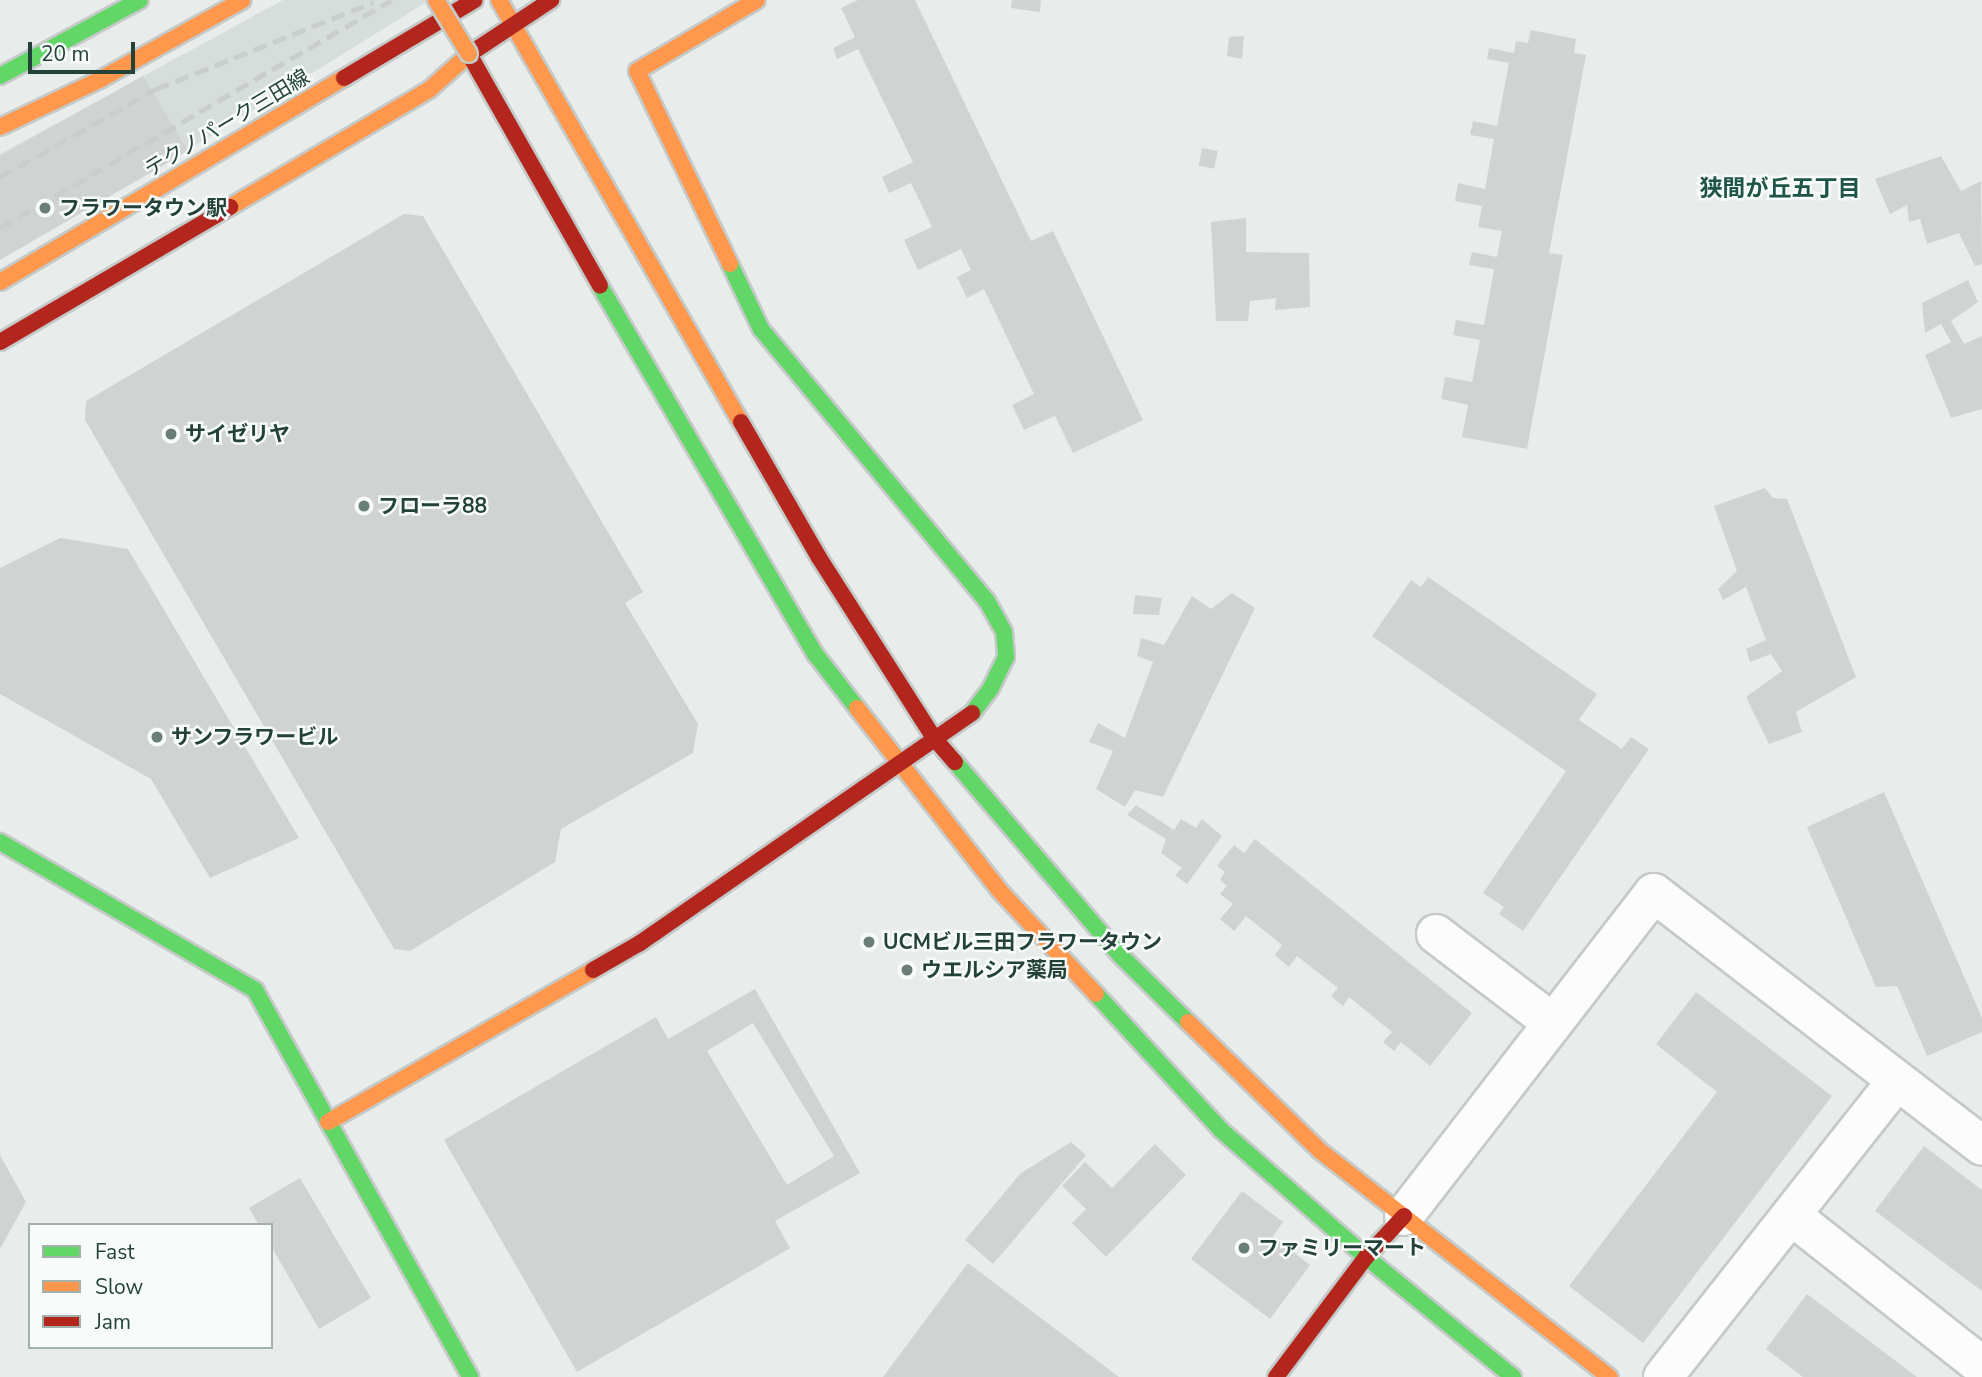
<!DOCTYPE html>
<meta charset="utf-8">
<style>
body{margin:0}
#map{position:relative;width:1982px;height:1377px;overflow:hidden;background:#e8edeb;font-family:"Nunito Sans","Noto Sans JP",sans-serif}
div>[style]{position:absolute}
[style*='--x']{left:calc(var(--x)*1px);top:calc(var(--y)*1px);width:calc(var(--w)*1px);rotate:calc(var(--a)*1deg)}
.built>*{inset:0;background:#d6dedb}
.building>*{inset:0;background:#cfd4d2;transform-origin:0 0}
.roads{filter:drop-shadow(2px 0 #c5cac8) drop-shadow(-2px 0 #c5cac8) drop-shadow(0 2px #c5cac8) drop-shadow(0 -2px #c5cac8)}
.street>*{height:38px;margin:-19px;padding:0 19px;transform-origin:19px;border-radius:19px;background:#fcfcfc}
.fast>*{height:16px;margin:-8px;padding:0 8px;transform-origin:8px;border-radius:8px;background:#63d668}
.slow>*{height:16px;margin:-8px;padding:0 8px;transform-origin:8px;border-radius:8px;background:#ff974d}
.jam>*{height:16px;margin:-8px;padding:0 8px;transform-origin:8px;border-radius:8px;background:#b3261e}
.rail>*{height:5px;margin-top:-2.5px;transform-origin:0;background:repeating-linear-gradient(90deg,#c9cdcc 0 14px,transparent 0 21px)}
.bridges{filter:drop-shadow(2px 0 #c3cbc8) drop-shadow(-2px 0 #c3cbc8) drop-shadow(0 2px #c3cbc8) drop-shadow(0 -2px #c3cbc8)}
.slow-bridge>*{height:16px;margin:-8px;padding:0 8px;transform-origin:8px;border-radius:8px;background:#ff974d}
.dots>*{width:19px;height:19px;translate:-50% -50%;box-sizing:border-box;border:4px solid #f7fbf9;border-radius:50%}
span{translate:-50% -50%;white-space:nowrap;text-align:center;line-height:1.15;-webkit-text-stroke:5px #f7fbf9;paint-order:stroke}
.street-label{font-size:21px;color:#24423a}
.poi-label{font-size:21px;color:#24423a;font-weight:700}
.left{translate:0 -50%;text-align:left}
.neighbourhood-label{font-size:23px;color:#1f5548;font-weight:700}
.legend{position:absolute;left:28px;top:1223px;width:245px;height:126px;box-sizing:border-box;background:#f7fbf9;border:2px solid #a3b1ad;margin:0;padding:9px 12px;list-style:none;font-size:21px;color:#24423a}
.legend li{display:flex;align-items:center;gap:14px;height:35px}
.legend b{width:35px;border:2px solid #a3b1ad}
.scale{position:absolute;left:28px;top:42px;width:107px;height:32px;box-sizing:border-box;border:4px solid #24423a;border-top:0;padding-left:9px;font-size:21px;line-height:24px;white-space:nowrap;color:#24423a;-webkit-text-stroke:5px #f7fbf9;paint-order:stroke}
</style>
<div id="map">
<div class="built">
<div style="clip-path:polygon(283px 0,430px 0,191px 148px,0 259px,0 154px)"></div>
</div>
<div class="building">
<div style="clip-path:polygon(858px 0,915px 0,1031px 241px,1053px 231px,1143px 420px,1073px 453px,1055px 416px,1024px 430px,1012px 405px,1034px 394px,984px 289px,967px 298px,957px 277px,971px 270px,961px 249px,918px 270px,904px 240px,932px 227px,911px 183px,889px 193px,882px 177px,913px 162px,858px 49px,837px 59px,833px 48px,855px 37px,841px 8px)"></div>
<div style="clip-path:polygon(1012px 0,1041px 0,1040px 12px,1011px 8px)"></div>
<div style="clip-path:polygon(1531px 30px,1576px 39px,1574px 53px,1586px 55px,1549px 253px,1563px 255px,1527px 449px,1462px 437px,1468px 405px,1441px 399px,1445px 377px,1472px 382px,1480px 340px,1453px 335px,1456px 320px,1484px 325px,1494px 269px,1469px 265px,1472px 252px,1497px 257px,1502px 231px,1478px 227px,1482px 206px,1455px 201px,1458px 183px,1485px 189px,1494px 139px,1470px 135px,1473px 121px,1497px 126px,1509px 63px,1487px 59px,1489px 48px,1514px 53px,1516px 41px,1528px 43px)"></div>
<div style="clip-path:polygon(1244px 36px,1242px 59px,1227px 56px,1229px 37px)"></div>
<div style="clip-path:polygon(143px 76px,188px 151px,0 260px,0 156px)"></div>
<div style="left:1202px;top:148px;width:16px;height:18px;rotate:11deg"></div>
<div style="clip-path:polygon(1941px 156px,1961px 191px,1981px 181px,1982px 264px,1975px 266px,1959px 233px,1927px 244px,1920px 219px,1909px 222px,1907px 205px,1890px 214px,1875px 179px)"></div>
<div style="clip-path:polygon(404px 214px,423px 216px,643px 592px,625px 603px,698px 724px,693px 753px,561px 829px,555px 862px,410px 951px,394px 949px,85px 420px,86px 401px)"></div>
<div style="clip-path:polygon(1246px 218px,1246px 252px,1309px 253px,1310px 307px,1275px 310px,1276px 298px,1250px 301px,1248px 321px,1216px 321px,1211px 222px)"></div>
<div style="clip-path:polygon(1968px 280px,1978px 302px,1951px 321px,1964px 344px,1982px 336px,1982px 409px,1951px 418px,1925px 355px,1951px 342px,1941px 324px,1925px 333px,1922px 303px)"></div>
<div style="clip-path:polygon(1765px 488px,1773px 498px,1787px 499px,1856px 677px,1796px 712px,1802px 732px,1769px 744px,1746px 697px,1782px 671px,1771px 654px,1750px 662px,1746px 649px,1766px 640px,1746px 587px,1723px 600px,1718px 589px,1737px 571px,1714px 506px)"></div>
<div style="clip-path:polygon(60px 538px,128px 549px,299px 838px,210px 878px,151px 779px,0 694px,0 568px)"></div>
<div style="clip-path:polygon(1428px 577px,1597px 694px,1579px 720px,1622px 749px,1631px 737px,1649px 749px,1523px 931px,1499px 914px,1504px 907px,1483px 893px,1566px 771px,1372px 636px,1411px 580px,1421px 587px)"></div>
<div style="clip-path:polygon(1232px 593px,1255px 608px,1163px 797px,1135px 790px,1125px 807px,1096px 789px,1113px 751px,1089px 742px,1098px 723px,1125px 738px,1153px 662px,1137px 656px,1141px 638px,1164px 645px,1192px 596px,1211px 609px)"></div>
<div style="clip-path:polygon(1135px 595px,1162px 598px,1159px 615px,1133px 614px)"></div>
<div style="clip-path:polygon(1884px 792px,1982px 1018px,1982px 1032px,1927px 1056px,1897px 986px,1876px 987px,1807px 827px)"></div>
<div style="clip-path:polygon(1136px 805px,1174px 830px,1181px 819px,1196px 828px,1202px 819px,1222px 836px,1187px 884px,1175px 875px,1182px 868px,1161px 853px,1166px 839px,1127px 815px)"></div>
<div style="clip-path:polygon(1255px 839px,1472px 1013px,1430px 1066px,1401px 1042px,1394px 1051px,1383px 1042px,1392px 1032px,1349px 997px,1343px 1006px,1331px 996px,1338px 988px,1297px 956px,1289px 967px,1275px 955px,1282px 945px,1246px 916px,1234px 931px,1220px 919px,1233px 904px,1220px 894px,1227px 886px,1220px 880px,1225px 872px,1217px 866px,1234px 845px,1244px 853px)"></div>
<div style="clip-path:polygon(evenodd,755px 989px,860px 1173px,775px 1221px,790px 1248px,577px 1372px,444px 1140px,656px 1017px,668px 1039px,755px 989px,753px 1023px,834px 1156px,787px 1185px,707px 1051px,753px 1023px)"></div>
<div style="clip-path:polygon(1696px 992px,1832px 1096px,1643px 1343px,1569px 1286px,1717px 1092px,1656px 1044px)"></div>
<div style="clip-path:polygon(1071px 1142px,1086px 1155px,993px 1264px,965px 1240px,1021px 1173px)"></div>
<div style="clip-path:polygon(1155px 1144px,1186px 1175px,1106px 1257px,1072px 1223px,1086px 1209px,1062px 1186px,1085px 1162px,1112px 1188px)"></div>
<div style="clip-path:polygon(1924px 1146px,1982px 1190px,1982px 1291px,1875px 1211px)"></div>
<div style="clip-path:polygon(0 1155px,26px 1202px,0 1249px)"></div>
<div style="clip-path:polygon(300px 1178px,371px 1298px,319px 1329px,271px 1246px,271px 1225px,259px 1225px,249px 1208px)"></div>
<div style="clip-path:polygon(1242px 1191px,1283px 1222px,1273px 1236px,1310px 1265px,1270px 1319px,1191px 1259px)"></div>
<div style="clip-path:polygon(968px 1263px,1119px 1377px,883px 1377px)"></div>
<div style="clip-path:polygon(1807px 1294px,1917px 1377px,1803px 1377px,1766px 1349px)"></div>
</div>
<div class="roads">
<div class="street">
<div style="--x:1436;--y:934;--w:147;--a:37.3"></div>
<div style="--x:1404;--y:1216;--w:408;--a:-52.3"></div>
<div style="--x:1654;--y:893;--w:414;--a:37.6"></div>
<div style="--x:1792;--y:1216;--w:242;--a:38.3"></div>
<div style="--x:1663;--y:1377;--w:377;--a:-51.7"></div>
</div>
<div class="fast">
<div style="--x:0;--y:76;--w:159;--a:-28.5"></div>
<div style="--x:730;--y:264;--w:72;--a:64.5"></div>
<div style="--x:761;--y:329;--w:354;--a:50.3"></div>
<div style="--x:987;--y:601;--w:35;--a:61"></div>
<div style="--x:1004;--y:632;--w:25;--a:85"></div>
<div style="--x:1006;--y:657;--w:34;--a:116"></div>
<div style="--x:991;--y:688;--w:31;--a:127"></div>
<div style="--x:600;--y:286;--w:428;--a:59.7"></div>
<div style="--x:816;--y:655;--w:67;--a:52.3"></div>
<div style="--x:955;--y:762;--w:254;--a:49.5"></div>
<div style="--x:1120;--y:955;--w:95;--a:44.6"></div>
<div style="--x:0;--y:842;--w:295;--a:30.1"></div>
<div style="--x:255;--y:990;--w:443;--a:60.9"></div>
<div style="--x:1096;--y:994;--w:185;--a:47.4"></div>
<div style="--x:1221;--y:1130;--w:193;--a:41.2"></div>
<div style="--x:1366;--y:1257;--w:190;--a:39.2"></div>
</div>
<div class="slow">
<div style="--x:499;--y:0;--w:486;--a:60.2"></div>
<div style="--x:0;--y:127;--w:112;--a:-25.4"></div>
<div style="--x:101;--y:79;--w:162;--a:-29.1"></div>
<div style="--x:230;--y:207;--w:231;--a:-30.5"></div>
<div style="--x:429;--y:90;--w:52;--a:-41.9"></div>
<div style="--x:730;--y:264;--w:214;--a:-115.7"></div>
<div style="--x:637;--y:71;--w:139;--a:-30.6"></div>
<div style="--x:0;--y:282;--w:400;--a:-30.7"></div>
<div style="--x:857;--y:708;--w:231;--a:52"></div>
<div style="--x:999;--y:890;--w:142;--a:47"></div>
<div style="--x:1188;--y:1022;--w:183;--a:44.3"></div>
<div style="--x:1319;--y:1150;--w:369;--a:38"></div>
<div style="--x:328;--y:1122;--w:305;--a:-29.8"></div>
</div>
<div class="jam">
<div style="--x:469;--y:54;--w:266;--a:60.5"></div>
<div style="--x:468;--y:55;--w:100;--a:-33.5"></div>
<div style="--x:344;--y:78;--w:152;--a:-30.8"></div>
<div style="--x:0;--y:342;--w:267;--a:-30.4"></div>
<div style="--x:741;--y:422;--w:155;--a:60.1"></div>
<div style="--x:818;--y:556;--w:216;--a:57.5"></div>
<div style="--x:934;--y:738;--w:32;--a:49"></div>
<div style="--x:593;--y:970;--w:54;--a:-29.9"></div>
<div style="--x:640;--y:943;--w:404;--a:-34.7"></div>
<div style="--x:1276;--y:1377;--w:150;--a:-53.1"></div>
<div style="--x:1366;--y:1257;--w:56;--a:-47.2"></div>
</div>
</div>
<div class="rail">
<div style="--x:0;--y:177;--w:179;--a:-29.4"></div>
<div style="--x:156;--y:89;--w:234;--a:-21.8"></div>
<div style="--x:0;--y:228;--w:453;--a:-30.2"></div>
</div>
<div class="bridges">
<div class="slow-bridge">
<div style="--x:436;--y:0;--w:63;--a:58.6"></div>
</div>
</div>
<div class="dots">
<div style="left:45px;top:208px;background:#697e78"></div>
<div style="left:171px;top:434px;background:#697e78"></div>
<div style="left:364px;top:506px;background:#697e78"></div>
<div style="left:157px;top:737px;background:#697e78"></div>
<div style="left:869px;top:942px;background:#697e78"></div>
<div style="left:907px;top:970px;background:#697e78"></div>
<div style="left:1244px;top:1248px;background:#697e78"></div>
</div>
<div class="street-label">
<span style="left:227px;top:123px;rotate:-31deg">テクノパーク三田線</span>
</div>
<div class="poi-label">
<span class="left" style="left:59px;top:208px">フラワータウン駅</span>
<span class="left" style="left:185px;top:434px">サイゼリヤ</span>
<span class="left" style="left:378px;top:506px">フローラ88</span>
<span class="left" style="left:171px;top:737px">サンフラワービル</span>
<span class="left" style="left:883px;top:942px">UCMビル三田フラワータウン</span>
<span class="left" style="left:921px;top:970px">ウエルシア薬局</span>
<span class="left" style="left:1258px;top:1248px">ファミリーマート</span>
</div>
<div class="neighbourhood-label">
<span style="left:1780px;top:189px">狭間が丘五丁目</span>
</div>
<ul class="legend">
<li><b style="height:9px;background:#63d668"></b>Fast</li>
<li><b style="height:9px;background:#ff974d"></b>Slow</li>
<li><b style="height:9px;background:#b3261e"></b>Jam</li>
</ul>
<div class="scale">20 m</div>
</div>
